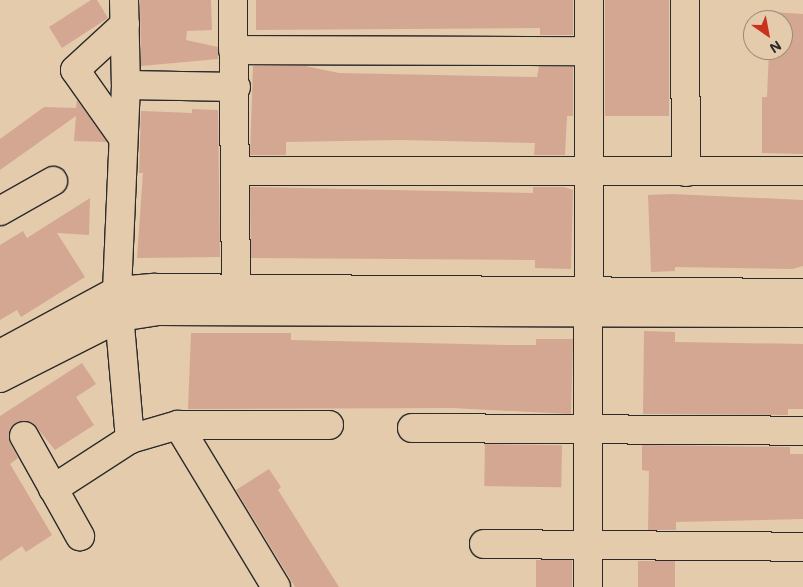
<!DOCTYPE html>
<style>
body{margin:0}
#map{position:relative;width:803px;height:587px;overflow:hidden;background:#e4cbac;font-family:Mali,sans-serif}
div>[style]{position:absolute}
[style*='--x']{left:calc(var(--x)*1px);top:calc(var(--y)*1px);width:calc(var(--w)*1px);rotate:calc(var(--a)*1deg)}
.building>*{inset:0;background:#d3a791;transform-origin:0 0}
.roads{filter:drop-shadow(1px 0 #2b2b2b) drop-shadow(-1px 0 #2b2b2b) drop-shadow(0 1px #2b2b2b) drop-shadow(0 -1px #2b2b2b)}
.street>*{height:28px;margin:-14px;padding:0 14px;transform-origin:14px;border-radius:14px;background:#e4cbac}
span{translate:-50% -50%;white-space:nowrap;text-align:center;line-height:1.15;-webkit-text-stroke:4px #e4cbac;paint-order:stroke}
.north{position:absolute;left:743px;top:10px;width:50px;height:50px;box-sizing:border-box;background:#e4cbac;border:1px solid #9a8b78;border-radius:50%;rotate:147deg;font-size:14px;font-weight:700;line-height:20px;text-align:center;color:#2b2b2b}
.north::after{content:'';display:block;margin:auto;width:18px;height:22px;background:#c8321e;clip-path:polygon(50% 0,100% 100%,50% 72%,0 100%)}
</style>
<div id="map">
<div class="building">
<div style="clip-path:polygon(91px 0,97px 0,108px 18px,62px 48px,49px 27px)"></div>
<div style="clip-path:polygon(140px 0,211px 0,212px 30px,187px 31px,186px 40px,218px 47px,218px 59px,141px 66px)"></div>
<div style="clip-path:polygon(256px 0,573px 0,573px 35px,540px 35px,540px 28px,256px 30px)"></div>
<div style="left:605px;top:0;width:64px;height:116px"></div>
<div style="clip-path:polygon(770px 12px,803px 14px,803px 154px,762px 153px,762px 97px,767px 97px,769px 50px,783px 50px,783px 20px,770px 20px)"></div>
<div style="clip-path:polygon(253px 66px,305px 66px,339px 73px,537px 77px,539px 66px,573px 67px,573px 116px,567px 116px,565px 155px,534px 155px,535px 143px,401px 140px,286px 142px,286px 155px,250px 155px)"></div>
<div style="clip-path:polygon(77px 100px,107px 142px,74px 141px,76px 116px,0 170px,0 139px,44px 107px,76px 108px)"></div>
<div style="clip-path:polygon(192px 109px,218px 110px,220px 257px,137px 258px,143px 173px,139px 173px,141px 111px,192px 113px)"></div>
<div style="clip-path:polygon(250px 187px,533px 193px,533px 187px,564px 187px,573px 190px,571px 269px,535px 268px,535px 260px,251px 258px)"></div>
<div style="clip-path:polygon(672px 194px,803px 200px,803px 266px,792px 269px,675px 267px,675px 271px,651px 272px,648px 195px)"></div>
<div style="clip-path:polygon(90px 198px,89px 235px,57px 233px,85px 277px,21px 317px,17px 310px,0 320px,0 245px,23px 231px,27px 238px)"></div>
<div style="clip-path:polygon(644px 331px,675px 332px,675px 342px,803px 344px,803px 409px,788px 409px,788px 415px,643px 414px)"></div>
<div style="clip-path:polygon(191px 333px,291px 333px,291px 340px,507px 345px,536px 345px,536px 339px,573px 339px,571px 414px,452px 408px,188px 409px)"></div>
<div style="clip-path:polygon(82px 363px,96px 384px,76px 397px,94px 425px,55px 450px,32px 422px,17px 422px,10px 428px,10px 443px,18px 458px,10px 464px,52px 535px,26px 552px,22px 546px,0 561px,0 416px)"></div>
<div style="left:485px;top:444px;width:77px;height:42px;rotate:1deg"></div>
<div style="clip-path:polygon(642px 445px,790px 447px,790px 454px,803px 454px,803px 519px,676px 522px,676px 530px,648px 530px,649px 471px,642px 470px)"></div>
<div style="clip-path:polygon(269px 469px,281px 487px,278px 490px,339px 587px,295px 587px,250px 513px,236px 490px)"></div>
<div style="left:536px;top:560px;width:36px;height:27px"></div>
<div style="left:638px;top:561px;width:37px;height:26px"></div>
</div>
<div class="roads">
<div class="street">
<div style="--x:124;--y:0;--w:85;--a:88.7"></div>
<div style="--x:126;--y:85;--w:206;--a:92.5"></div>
<div style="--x:117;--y:291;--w:149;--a:85"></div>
<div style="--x:233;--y:0;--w:305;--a:89.4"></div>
<div style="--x:685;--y:0;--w:172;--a:89.7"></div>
<div style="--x:233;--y:50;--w:355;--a:0.2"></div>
<div style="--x:126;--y:85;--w:110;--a:1"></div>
<div style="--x:123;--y:138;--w:83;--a:-125.2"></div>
<div style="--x:75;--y:70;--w:68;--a:-42.6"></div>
<div style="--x:235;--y:171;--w:568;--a:0"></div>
<div style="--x:0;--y:211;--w:61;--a:-29.5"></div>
<div style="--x:0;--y:354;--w:133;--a:-28.3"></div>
<div style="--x:117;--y:291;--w:38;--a:-5"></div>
<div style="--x:155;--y:288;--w:648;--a:0.44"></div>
<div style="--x:0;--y:378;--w:135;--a:-26.9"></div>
<div style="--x:120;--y:317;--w:36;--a:-9"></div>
<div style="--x:156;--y:311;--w:647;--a:0.18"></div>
<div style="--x:178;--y:425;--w:189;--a:58.8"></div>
<div style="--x:412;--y:428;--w:391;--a:0.4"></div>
<div style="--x:24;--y:436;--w:115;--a:60.8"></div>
<div style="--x:53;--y:489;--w:92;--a:-33"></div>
<div style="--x:130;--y:439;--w:50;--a:-16.3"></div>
<div style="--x:178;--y:425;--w:151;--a:0"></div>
<div style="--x:484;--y:544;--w:319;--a:0.5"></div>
<div style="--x:588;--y:587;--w:587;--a:-89.9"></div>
</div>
</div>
<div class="north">N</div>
</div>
